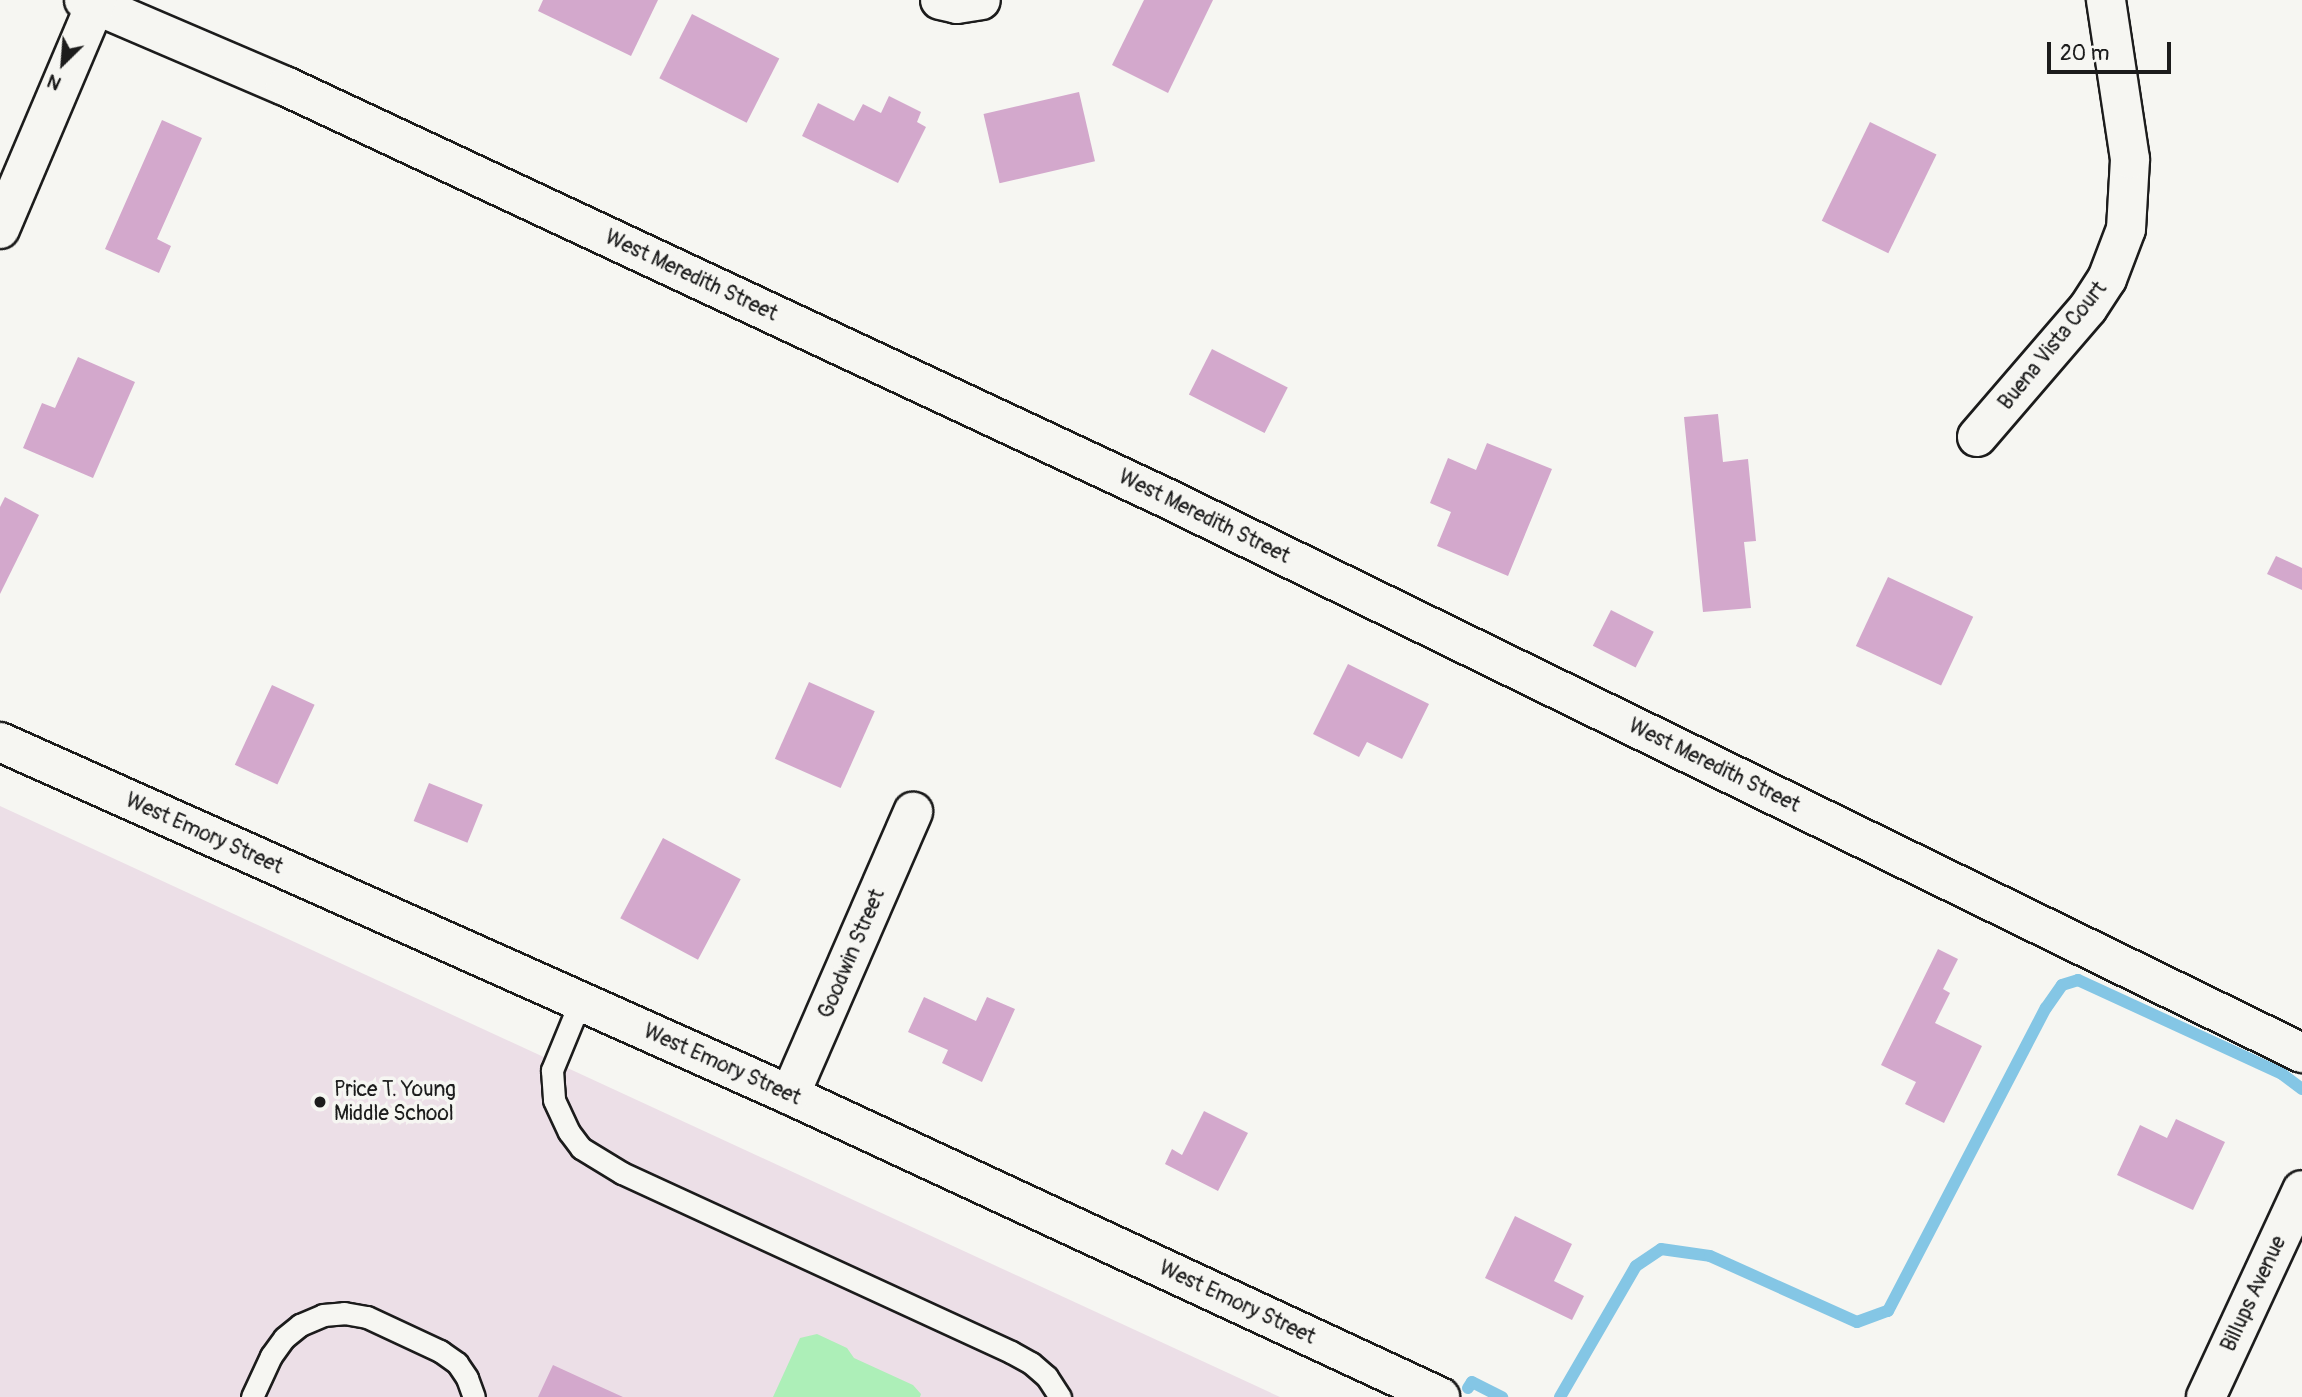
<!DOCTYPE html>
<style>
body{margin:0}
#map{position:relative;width:2302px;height:1397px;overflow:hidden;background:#f6f6f2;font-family:Pangolin,sans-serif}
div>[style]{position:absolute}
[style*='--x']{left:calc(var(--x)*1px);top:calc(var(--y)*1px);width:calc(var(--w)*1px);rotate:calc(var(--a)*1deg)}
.built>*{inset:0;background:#ecdfe7}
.green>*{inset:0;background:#adefb8}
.stream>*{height:12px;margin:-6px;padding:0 6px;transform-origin:6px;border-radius:6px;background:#84c6e5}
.building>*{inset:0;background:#d3a8cc;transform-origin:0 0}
.roads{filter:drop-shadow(2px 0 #1c1c1c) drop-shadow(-2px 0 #1c1c1c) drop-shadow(0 2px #1c1c1c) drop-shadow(0 -2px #1c1c1c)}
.service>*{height:21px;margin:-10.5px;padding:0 10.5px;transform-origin:10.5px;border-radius:10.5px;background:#f6f6f2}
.minor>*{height:38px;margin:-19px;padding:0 19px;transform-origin:19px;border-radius:19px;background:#f6f6f2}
.dots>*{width:19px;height:19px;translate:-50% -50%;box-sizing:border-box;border:4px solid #f6f6f2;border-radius:50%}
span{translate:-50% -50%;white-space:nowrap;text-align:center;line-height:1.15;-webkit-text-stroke:7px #f6f6f2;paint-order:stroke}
.street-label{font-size:21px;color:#1c1c1c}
.poi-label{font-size:21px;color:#1c1c1c}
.left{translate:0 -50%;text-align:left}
.north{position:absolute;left:28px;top:28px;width:70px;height:70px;-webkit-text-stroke:5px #f6f6f2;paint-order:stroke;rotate:205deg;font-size:19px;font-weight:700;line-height:28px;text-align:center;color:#1c1c1c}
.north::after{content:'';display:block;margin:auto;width:24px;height:32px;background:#1c1c1c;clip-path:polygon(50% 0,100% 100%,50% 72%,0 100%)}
.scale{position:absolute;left:2047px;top:42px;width:124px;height:32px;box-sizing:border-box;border:4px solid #1c1c1c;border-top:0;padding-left:9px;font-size:21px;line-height:24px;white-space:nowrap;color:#1c1c1c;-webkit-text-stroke:5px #f6f6f2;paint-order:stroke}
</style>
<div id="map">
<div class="built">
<div style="clip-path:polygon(0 806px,1280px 1397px,0 1397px)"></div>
</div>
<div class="green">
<div style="clip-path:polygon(817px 1334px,847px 1348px,854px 1358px,913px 1385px,921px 1394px,920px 1397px,773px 1397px,800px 1338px)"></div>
</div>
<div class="stream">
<div style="--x:1468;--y:1388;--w:7;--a:-56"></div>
<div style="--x:1472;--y:1382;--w:34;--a:27"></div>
<div style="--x:1560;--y:1397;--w:151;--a:-59.9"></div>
<div style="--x:1636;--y:1266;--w:30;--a:-34"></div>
<div style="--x:1661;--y:1249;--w:49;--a:8.1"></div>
<div style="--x:1710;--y:1256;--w:161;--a:24.2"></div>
<div style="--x:1857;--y:1322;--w:33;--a:-20"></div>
<div style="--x:1888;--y:1311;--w:342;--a:-62.5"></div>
<div style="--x:2046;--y:1008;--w:28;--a:-55"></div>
<div style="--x:2062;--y:985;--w:17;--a:-17"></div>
<div style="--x:2078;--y:980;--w:225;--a:24.7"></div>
<div style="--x:2282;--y:1074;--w:25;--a:37"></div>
</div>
<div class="building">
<div style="clip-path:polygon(543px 0,658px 0,631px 56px,538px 11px)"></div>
<div style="clip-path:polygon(1144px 0,1213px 0,1168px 93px,1112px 65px)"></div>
<div style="left:692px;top:14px;width:98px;height:72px;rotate:27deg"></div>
<div style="left:1079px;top:92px;width:71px;height:98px;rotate:77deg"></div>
<div style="clip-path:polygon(889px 96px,921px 112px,917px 122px,926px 127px,898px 183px,802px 136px,818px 103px,854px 121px,863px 104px,881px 113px)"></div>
<div style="clip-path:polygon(162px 120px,202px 138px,157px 239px,171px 246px,159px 273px,105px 249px)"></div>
<div style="left:1870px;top:122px;width:74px;height:110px;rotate:26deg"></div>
<div style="left:1212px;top:349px;width:85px;height:51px;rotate:27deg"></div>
<div style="clip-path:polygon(78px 357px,135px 382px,93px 478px,23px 448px,42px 403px,55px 408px)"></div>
<div style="clip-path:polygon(1718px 414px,1723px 462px,1748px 459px,1756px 541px,1744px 542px,1751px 608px,1703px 612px,1684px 417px)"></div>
<div style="clip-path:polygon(1487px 443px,1552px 469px,1508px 576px,1437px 546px,1451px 512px,1430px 503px,1448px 458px,1476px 470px)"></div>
<div style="clip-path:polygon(5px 497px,39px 515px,0 594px,0 507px)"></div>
<div style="clip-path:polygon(2276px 556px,2302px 568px,2302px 590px,2267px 574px)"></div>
<div style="left:1888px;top:577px;width:94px;height:76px;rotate:25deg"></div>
<div style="left:1611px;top:610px;width:48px;height:40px;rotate:27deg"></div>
<div style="clip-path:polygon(1348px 664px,1429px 704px,1402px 759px,1367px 742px,1359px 757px,1313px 734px)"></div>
<div style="left:809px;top:682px;width:72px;height:84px;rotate:24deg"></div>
<div style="left:272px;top:685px;width:47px;height:88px;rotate:25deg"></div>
<div style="left:429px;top:783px;width:58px;height:41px;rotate:22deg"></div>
<div style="left:663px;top:838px;width:88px;height:91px;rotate:28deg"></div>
<div style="clip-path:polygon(1938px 949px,1958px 959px,1943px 989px,1950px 993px,1935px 1023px,1982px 1046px,1944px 1123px,1905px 1104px,1916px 1082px,1881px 1065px)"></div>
<div style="clip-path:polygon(924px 997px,976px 1021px,987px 997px,1015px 1009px,982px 1082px,942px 1063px,948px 1050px,908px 1032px)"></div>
<div style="clip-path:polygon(1204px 1111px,1248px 1133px,1218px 1191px,1165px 1164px,1172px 1149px,1182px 1155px)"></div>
<div style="clip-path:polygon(2176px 1119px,2225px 1142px,2193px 1210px,2117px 1175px,2140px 1125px,2167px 1138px)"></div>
<div style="clip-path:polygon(1515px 1216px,1572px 1244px,1554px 1281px,1584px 1296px,1572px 1320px,1485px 1278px)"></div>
<div style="clip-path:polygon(553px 1365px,590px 1382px,623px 1397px,538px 1397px)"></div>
</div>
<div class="roads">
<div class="service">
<div style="--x:580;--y:1002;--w:74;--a:112.4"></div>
<div style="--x:552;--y:1070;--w:30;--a:86"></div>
<div style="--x:554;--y:1100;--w:35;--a:65"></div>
<div style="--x:569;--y:1132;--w:20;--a:53"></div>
<div style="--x:581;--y:1148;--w:48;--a:31.4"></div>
<div style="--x:622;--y:1173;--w:428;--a:24.7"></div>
<div style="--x:1011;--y:1352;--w:23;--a:29"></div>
<div style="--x:1031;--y:1363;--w:21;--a:41"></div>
<div style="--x:1047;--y:1377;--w:24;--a:57"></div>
<div style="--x:252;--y:1397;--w:45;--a:-65.1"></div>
<div style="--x:271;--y:1356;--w:22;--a:-54"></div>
<div style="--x:284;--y:1338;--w:21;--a:-39"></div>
<div style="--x:300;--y:1325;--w:25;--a:-23"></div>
<div style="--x:323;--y:1315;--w:21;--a:-5"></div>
<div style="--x:344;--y:1313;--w:23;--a:10"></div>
<div style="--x:367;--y:1317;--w:81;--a:25"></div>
<div style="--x:440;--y:1351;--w:21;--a:35"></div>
<div style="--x:457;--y:1363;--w:18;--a:56"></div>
<div style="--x:467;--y:1378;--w:20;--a:70"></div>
</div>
<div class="minor">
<div style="--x:84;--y:0;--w:219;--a:23.2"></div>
<div style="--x:285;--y:86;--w:970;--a:25.06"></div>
<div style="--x:1164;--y:497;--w:1267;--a:26.04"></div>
<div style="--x:940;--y:0;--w:17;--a:13"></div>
<div style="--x:957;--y:4;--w:24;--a:-9"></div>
<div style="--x:0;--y:229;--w:249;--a:-67"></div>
<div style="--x:1977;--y:437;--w:170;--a:-49.3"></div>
<div style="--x:2088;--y:308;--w:35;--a:-57"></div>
<div style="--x:2107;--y:279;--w:53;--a:-69.2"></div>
<div style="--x:2126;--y:229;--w:70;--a:-86.7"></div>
<div style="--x:2130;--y:159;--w:161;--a:-98.6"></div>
<div style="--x:0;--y:742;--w:865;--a:24.08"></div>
<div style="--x:790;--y:1095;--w:717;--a:24.92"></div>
<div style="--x:790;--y:1095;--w:309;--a:-66.5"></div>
<div style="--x:2206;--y:1397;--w:228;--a:-65.1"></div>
</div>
</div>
<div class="dots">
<div style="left:320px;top:1102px;background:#1c1c1c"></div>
</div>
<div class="street-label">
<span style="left:691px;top:276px;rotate:25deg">West Meredith Street</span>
<span style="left:2053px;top:346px;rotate:-51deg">Buena Vista Court</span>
<span style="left:1204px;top:517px;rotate:26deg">West Meredith Street</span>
<span style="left:1714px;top:766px;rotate:26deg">West Meredith Street</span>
<span style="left:204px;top:834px;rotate:24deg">West Emory Street</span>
<span style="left:852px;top:954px;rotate:-67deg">Goodwin Street</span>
<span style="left:722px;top:1065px;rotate:24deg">West Emory Street</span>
<span style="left:2254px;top:1294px;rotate:-65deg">Billups Avenue</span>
<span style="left:1237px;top:1303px;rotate:25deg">West Emory Street</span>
</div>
<div class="poi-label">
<span class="left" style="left:334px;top:1102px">Price T. Young<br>Middle School</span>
</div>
<div class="north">N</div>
<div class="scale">20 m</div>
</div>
